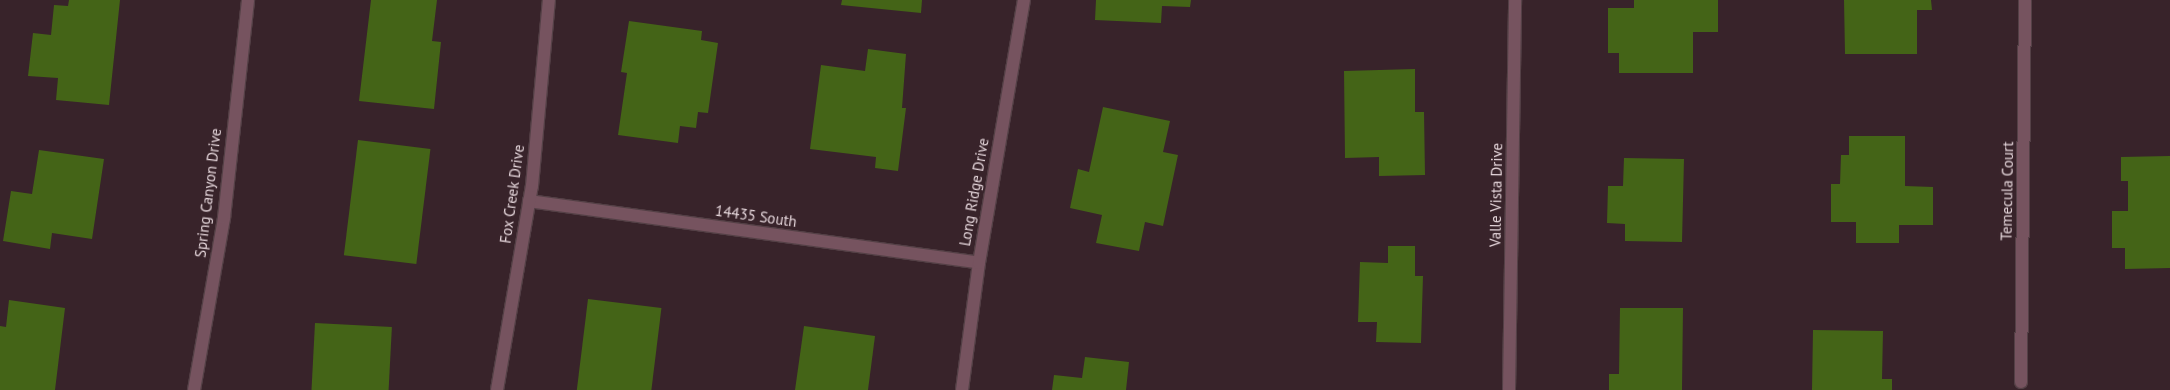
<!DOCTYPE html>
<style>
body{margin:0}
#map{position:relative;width:2170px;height:390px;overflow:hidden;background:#38232a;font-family:"PT Sans",sans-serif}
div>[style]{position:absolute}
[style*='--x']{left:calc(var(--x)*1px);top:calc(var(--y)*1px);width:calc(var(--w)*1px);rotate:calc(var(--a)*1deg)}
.building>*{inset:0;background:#446417;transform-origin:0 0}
.roads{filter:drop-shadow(1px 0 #544046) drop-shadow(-1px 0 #544046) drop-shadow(0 1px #544046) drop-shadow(0 -1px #544046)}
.minor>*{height:12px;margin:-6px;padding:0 6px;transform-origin:6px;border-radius:6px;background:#76535f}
span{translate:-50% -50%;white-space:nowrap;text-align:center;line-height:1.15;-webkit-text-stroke:4px #38232a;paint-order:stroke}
.street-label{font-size:15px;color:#e6d7dc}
</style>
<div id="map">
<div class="building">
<div style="clip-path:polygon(69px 0,120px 0,109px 105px,56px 100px,58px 78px,28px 76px,33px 33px,51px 35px,54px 5px,68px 6px)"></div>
<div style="clip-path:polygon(371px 0,437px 0,432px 41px,441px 42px,434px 109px,359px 101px)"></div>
<div style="clip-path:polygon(842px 0,922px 0,921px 13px,841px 5px)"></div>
<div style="clip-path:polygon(1096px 0,1191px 0,1190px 7px,1162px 6px,1161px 23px,1095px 20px)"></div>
<div style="clip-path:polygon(1634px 0,1718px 0,1718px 32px,1693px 32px,1693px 73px,1619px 73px,1619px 53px,1608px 53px,1608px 8px,1634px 8px)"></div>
<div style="clip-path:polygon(1844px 0,1931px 0,1932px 10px,1917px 10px,1917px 54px,1845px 54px)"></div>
<div style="clip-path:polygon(629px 21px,702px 31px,701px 40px,718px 43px,708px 113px,698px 112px,696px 128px,680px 126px,678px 143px,618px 135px,627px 73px,621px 72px)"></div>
<div style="clip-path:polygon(868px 49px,906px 54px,902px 108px,906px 108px,898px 171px,875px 168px,876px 157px,810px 149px,821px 65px,865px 71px)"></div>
<div style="clip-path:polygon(1415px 69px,1415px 112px,1424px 112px,1425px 175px,1379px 176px,1379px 157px,1345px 158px,1344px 71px)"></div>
<div style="clip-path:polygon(1103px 107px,1170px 121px,1163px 152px,1178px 155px,1163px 226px,1145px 222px,1139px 251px,1096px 243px,1102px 215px,1070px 208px,1078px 169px,1089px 172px)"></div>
<div style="clip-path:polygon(1849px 136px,1905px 136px,1905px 186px,1933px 187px,1933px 225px,1899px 225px,1899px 243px,1856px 243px,1856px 222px,1831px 222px,1831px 184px,1840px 184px,1841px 155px,1849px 155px)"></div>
<div style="left:358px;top:140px;width:73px;height:116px;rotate:7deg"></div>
<div style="clip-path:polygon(39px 150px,104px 159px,92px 239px,52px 233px,50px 249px,3px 241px,11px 191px,32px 194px)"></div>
<div style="clip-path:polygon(2170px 156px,2170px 268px,2125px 269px,2125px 248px,2112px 248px,2112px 211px,2128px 211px,2128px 181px,2121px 181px,2121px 157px)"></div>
<div style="clip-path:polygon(1624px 158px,1684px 159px,1682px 242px,1625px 241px,1625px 224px,1607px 223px,1608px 186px,1623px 186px)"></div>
<div style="clip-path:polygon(1388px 246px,1415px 246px,1415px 276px,1423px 276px,1421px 343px,1376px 342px,1377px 322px,1358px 322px,1360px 262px,1388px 263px)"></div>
<div style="left:588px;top:299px;width:74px;height:92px;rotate:7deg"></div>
<div style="clip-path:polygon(9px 300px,65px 308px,55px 390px,0 390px,0 326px,6px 327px)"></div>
<div style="clip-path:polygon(1620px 308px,1683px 308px,1682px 390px,1609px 390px,1609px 374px,1619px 374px)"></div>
<div style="left:315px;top:323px;width:77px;height:67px;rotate:3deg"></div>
<div style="clip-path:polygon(804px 326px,875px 336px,868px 390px,795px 390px)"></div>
<div style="clip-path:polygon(1813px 330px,1883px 331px,1882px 379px,1892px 379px,1892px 390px,1812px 390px)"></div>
<div style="clip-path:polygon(1085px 357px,1129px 362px,1126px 390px,1052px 390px,1054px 375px,1082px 378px)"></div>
</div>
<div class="roads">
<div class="minor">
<div style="--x:529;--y:201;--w:454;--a:7.8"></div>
<div style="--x:2021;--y:382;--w:382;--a:-89.4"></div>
<div style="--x:194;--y:390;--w:175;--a:-80.1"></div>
<div style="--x:224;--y:218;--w:219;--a:-83.7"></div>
<div style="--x:497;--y:390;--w:207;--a:-80.3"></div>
<div style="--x:532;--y:186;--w:187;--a:-84.8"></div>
<div style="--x:962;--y:390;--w:128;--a:-82.4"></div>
<div style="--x:979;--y:263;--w:267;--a:-80.3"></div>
<div style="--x:1509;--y:390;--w:390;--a:-89.1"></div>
</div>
</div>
<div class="street-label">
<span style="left:2007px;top:191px;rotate:-89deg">Temecula Court</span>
<span style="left:974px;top:192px;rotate:-80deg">Long Ridge Drive</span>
<span style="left:208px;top:193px;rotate:-83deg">Spring Canyon Drive</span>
<span style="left:512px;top:194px;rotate:-82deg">Fox Creek Drive</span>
<span style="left:1496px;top:195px;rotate:-89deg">Valle Vista Drive</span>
<span style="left:756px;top:216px;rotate:8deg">14435 South</span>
</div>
</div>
